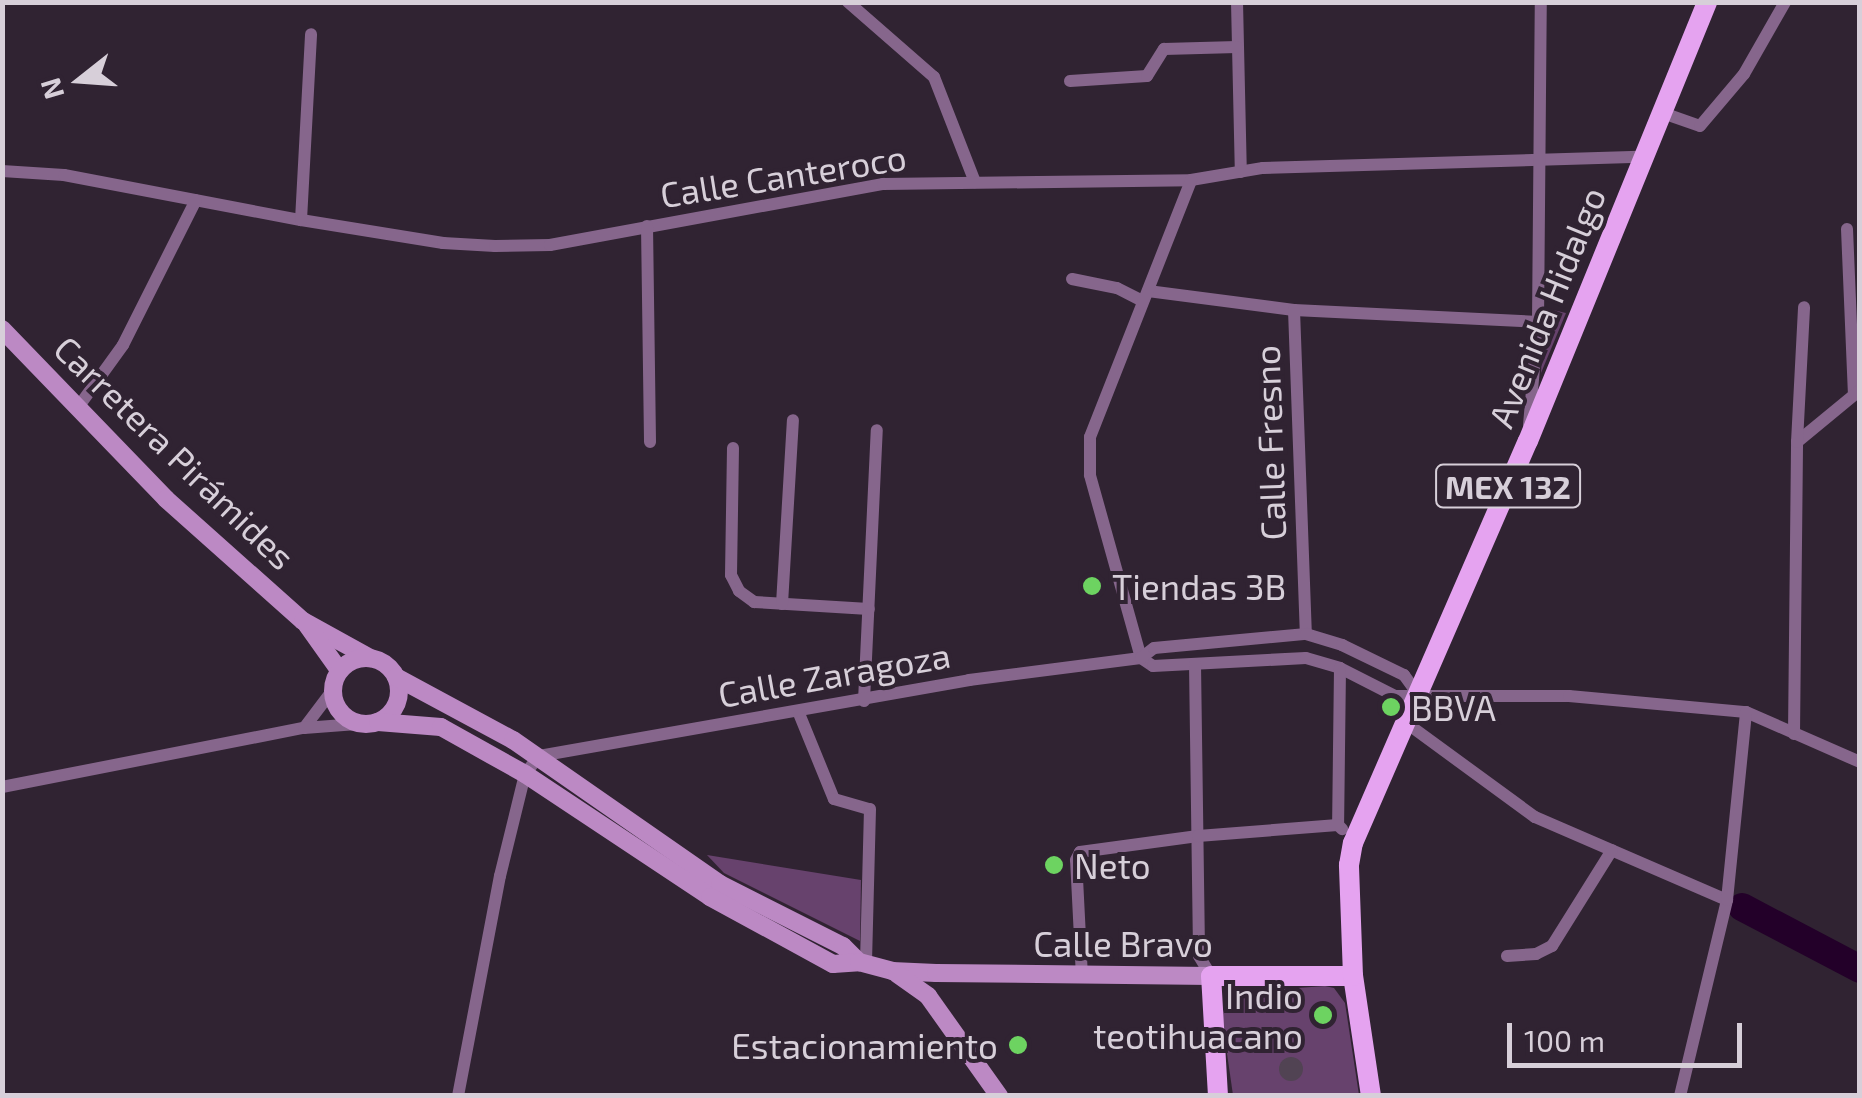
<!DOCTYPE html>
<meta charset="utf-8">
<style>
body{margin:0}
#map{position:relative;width:1862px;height:1098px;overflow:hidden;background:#302332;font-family:"Exo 2",sans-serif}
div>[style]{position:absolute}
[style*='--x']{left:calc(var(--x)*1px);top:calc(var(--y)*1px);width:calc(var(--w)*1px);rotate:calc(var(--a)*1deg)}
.green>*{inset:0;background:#67426d}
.river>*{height:28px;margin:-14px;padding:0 14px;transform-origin:14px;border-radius:14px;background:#230029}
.building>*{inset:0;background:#514353}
.round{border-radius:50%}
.minor>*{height:12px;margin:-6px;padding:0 6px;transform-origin:6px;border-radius:6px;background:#86668c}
.secondary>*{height:18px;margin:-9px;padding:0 9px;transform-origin:9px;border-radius:9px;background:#bc89c4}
.secondary>.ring{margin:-9px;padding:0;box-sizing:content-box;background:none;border:18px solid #bc89c4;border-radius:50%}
.primary>*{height:20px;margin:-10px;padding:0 10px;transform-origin:10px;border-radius:10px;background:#e5a3f0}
.dots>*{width:28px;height:28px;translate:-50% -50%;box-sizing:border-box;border:5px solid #302332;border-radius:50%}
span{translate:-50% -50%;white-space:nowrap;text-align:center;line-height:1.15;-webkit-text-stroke:8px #302332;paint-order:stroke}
.shield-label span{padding:2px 8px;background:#302332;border:2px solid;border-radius:8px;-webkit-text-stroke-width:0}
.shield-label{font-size:32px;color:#d7cfd9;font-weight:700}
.street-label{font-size:35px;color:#d7cfd9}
.poi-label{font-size:35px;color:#d7cfd9}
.left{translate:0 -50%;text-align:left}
.right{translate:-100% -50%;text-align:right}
.frame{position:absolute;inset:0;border:5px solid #d7cfd9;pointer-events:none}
.north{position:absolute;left:30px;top:30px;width:100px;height:100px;-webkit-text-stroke:8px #302332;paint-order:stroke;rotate:253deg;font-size:28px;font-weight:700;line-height:40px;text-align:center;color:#d7cfd9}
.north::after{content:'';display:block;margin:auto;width:35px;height:45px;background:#d7cfd9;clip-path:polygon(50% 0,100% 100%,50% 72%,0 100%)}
.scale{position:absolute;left:1507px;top:1023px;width:235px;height:45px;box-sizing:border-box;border:5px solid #d7cfd9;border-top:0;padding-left:12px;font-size:30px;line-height:35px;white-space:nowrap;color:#d7cfd9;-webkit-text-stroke:8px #302332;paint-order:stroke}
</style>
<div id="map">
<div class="green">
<div style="clip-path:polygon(1544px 308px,1566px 313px,1541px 373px)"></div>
<div style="clip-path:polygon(707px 855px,861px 880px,860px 941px,724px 873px)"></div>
<div style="clip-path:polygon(1325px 986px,1334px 988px,1345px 1003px,1359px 1095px,1233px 1095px,1222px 1019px,1226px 1001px,1240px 992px)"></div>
</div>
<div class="river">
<div style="--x:1742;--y:907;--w:133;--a:27.7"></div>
</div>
<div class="building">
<div class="round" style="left:1279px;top:1057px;width:24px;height:24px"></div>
</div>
<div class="minor">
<div style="--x:848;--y:2;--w:114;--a:41.1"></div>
<div style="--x:934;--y:77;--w:113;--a:68.7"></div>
<div style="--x:1237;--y:2;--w:170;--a:88.7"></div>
<div style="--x:1070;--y:81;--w:77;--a:-3.7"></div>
<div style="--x:1147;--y:76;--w:32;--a:-58"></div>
<div style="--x:1164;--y:49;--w:73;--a:-1.6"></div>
<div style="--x:1660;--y:112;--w:42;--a:19.3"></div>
<div style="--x:1700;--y:126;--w:68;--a:-49.8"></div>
<div style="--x:1744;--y:74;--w:83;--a:-60.3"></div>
<div style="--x:2;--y:171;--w:62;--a:3.7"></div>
<div style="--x:64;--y:175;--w:241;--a:10.8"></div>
<div style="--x:301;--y:220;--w:144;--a:9.2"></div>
<div style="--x:443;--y:243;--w:52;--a:3.3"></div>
<div style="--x:495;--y:246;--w:55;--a:-1"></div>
<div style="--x:550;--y:245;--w:339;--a:-10.4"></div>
<div style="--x:883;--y:184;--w:308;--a:-0.7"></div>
<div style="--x:1191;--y:180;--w:73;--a:-9.5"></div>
<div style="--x:1263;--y:168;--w:377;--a:-1.7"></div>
<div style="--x:301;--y:220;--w:186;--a:-86.9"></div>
<div style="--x:647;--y:226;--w:216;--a:89.2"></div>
<div style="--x:1847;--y:229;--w:165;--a:87.6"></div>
<div style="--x:1072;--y:279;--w:46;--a:11.3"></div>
<div style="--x:1117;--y:288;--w:29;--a:27"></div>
<div style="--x:1148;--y:291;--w:147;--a:7.4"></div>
<div style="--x:1294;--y:310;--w:244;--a:2.8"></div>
<div style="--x:1294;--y:310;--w:324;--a:87.9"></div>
<div style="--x:79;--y:406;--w:75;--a:-54.2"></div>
<div style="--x:123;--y:345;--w:162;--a:-63.3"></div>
<div style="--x:1529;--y:425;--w:103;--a:-85"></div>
<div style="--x:1538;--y:322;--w:320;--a:-89.5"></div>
<div style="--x:1797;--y:442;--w:82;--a:-39.5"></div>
<div style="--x:733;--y:448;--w:127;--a:90.9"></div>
<div style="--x:731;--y:575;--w:18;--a:63"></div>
<div style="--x:739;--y:591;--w:19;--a:36"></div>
<div style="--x:754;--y:602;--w:115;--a:3.5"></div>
<div style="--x:782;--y:604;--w:184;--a:-86.6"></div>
<div style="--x:1141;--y:658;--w:14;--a:34"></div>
<div style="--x:1153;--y:666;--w:153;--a:-3"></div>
<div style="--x:1306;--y:658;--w:35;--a:16"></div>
<div style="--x:1340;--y:668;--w:62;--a:27"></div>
<div style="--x:1395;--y:696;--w:174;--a:0"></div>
<div style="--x:1569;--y:696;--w:178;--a:5.2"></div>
<div style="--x:1746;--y:712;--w:124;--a:23.7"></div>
<div style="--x:1141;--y:658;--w:190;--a:-105.6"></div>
<div style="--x:1090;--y:475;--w:38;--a:-90"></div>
<div style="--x:1090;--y:437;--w:276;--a:-68.5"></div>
<div style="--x:1195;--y:664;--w:292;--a:89.2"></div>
<div style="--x:1199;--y:956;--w:23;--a:59"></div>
<div style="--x:1340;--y:668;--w:157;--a:90.7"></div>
<div style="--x:1338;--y:825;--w:6;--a:45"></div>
<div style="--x:864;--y:701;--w:271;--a:-87.3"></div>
<div style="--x:798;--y:711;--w:95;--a:67.8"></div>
<div style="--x:834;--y:799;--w:37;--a:16"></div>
<div style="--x:870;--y:809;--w:155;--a:91.5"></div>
<div style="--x:1405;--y:722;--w:161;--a:36.2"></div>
<div style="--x:1535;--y:817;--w:209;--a:23.4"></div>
<div style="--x:304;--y:728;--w:46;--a:-52.9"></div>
<div style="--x:1794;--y:734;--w:292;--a:-89.4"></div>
<div style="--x:1797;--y:442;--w:135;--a:-87"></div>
<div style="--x:2;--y:787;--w:308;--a:-11.1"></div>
<div style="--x:304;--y:728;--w:53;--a:-4.3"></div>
<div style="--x:1507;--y:956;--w:29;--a:-4"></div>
<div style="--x:1536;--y:954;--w:18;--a:-27"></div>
<div style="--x:1552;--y:946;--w:113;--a:-58"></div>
<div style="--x:1082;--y:977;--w:117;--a:-92.9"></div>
<div style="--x:1076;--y:860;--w:9;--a:-63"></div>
<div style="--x:1080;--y:852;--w:119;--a:-7.7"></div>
<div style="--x:1198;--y:836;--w:140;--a:-4.5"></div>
<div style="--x:458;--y:1096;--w:224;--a:-79.2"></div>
<div style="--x:500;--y:876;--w:105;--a:-76.2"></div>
<div style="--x:525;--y:774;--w:23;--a:-52"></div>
<div style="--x:539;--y:756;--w:437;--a:-10"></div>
<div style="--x:969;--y:680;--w:173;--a:-7.3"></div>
<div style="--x:1141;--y:658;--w:16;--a:-38"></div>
<div style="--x:1154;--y:648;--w:153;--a:-5.3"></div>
<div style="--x:1306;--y:634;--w:38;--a:17"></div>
<div style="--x:1342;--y:645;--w:69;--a:25.8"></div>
<div style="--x:1404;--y:675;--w:24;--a:54"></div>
<div style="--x:1680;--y:1096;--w:202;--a:-76.5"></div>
<div style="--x:1727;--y:900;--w:189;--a:-84.2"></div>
</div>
<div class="secondary">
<div style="--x:2;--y:329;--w:236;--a:46"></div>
<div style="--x:166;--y:499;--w:183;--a:41.7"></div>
<div style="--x:303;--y:621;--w:77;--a:28.9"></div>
<div style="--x:307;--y:625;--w:55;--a:54.6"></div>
<div class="ring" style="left:333px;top:658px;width:48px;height:48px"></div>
<div style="--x:396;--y:677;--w:133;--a:28.3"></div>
<div style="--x:513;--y:740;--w:252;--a:34.8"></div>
<div style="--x:720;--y:884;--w:138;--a:26.8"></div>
<div style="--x:843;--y:946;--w:23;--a:45"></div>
<div style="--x:378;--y:722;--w:63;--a:4.5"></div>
<div style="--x:441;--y:727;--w:96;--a:29.2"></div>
<div style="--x:525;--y:774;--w:222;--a:33.6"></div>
<div style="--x:710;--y:897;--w:140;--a:28.6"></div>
<div style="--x:833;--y:964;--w:26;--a:-4"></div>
<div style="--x:859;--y:962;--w:34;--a:15"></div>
<div style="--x:892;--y:971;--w:44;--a:2.6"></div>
<div style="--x:936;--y:973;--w:275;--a:0.6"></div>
<div style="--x:897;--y:974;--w:38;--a:35"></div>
<div style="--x:928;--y:996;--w:123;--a:54.6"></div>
</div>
<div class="primary">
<div style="--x:1218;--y:1096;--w:120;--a:-93.3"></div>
<div style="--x:1211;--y:976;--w:142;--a:0"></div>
<div style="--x:1371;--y:1096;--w:121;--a:-98.5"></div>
<div style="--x:1353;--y:976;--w:111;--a:-92.1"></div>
<div style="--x:1349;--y:865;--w:22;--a:-80"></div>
<div style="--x:1353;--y:843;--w:438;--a:-66.5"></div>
<div style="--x:1528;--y:441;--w:474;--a:-67.8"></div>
</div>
<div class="dots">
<div style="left:1092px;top:586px;background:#6dd361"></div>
<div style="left:1391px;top:707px;background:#6dd361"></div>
<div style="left:1054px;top:865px;background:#6dd361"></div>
<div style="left:1323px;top:1015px;background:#6dd361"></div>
<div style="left:1018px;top:1045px;background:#6dd361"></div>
</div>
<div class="shield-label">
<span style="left:1508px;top:486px">MEX 132</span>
</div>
<div class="street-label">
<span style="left:783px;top:175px;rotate:-9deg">Calle Canteroco</span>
<span style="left:1546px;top:307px;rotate:-68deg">Avenida Hidalgo</span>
<span style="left:1269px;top:443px;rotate:-92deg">Calle Fresno</span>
<span style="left:175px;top:452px;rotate:44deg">Carretera Pirámides</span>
<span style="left:834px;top:674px;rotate:-10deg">Calle Zaragoza</span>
<span style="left:1123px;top:943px">Calle Bravo</span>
</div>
<div class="poi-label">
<span class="left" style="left:1112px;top:586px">Tiendas 3B</span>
<span class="left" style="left:1411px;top:707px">BBVA</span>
<span class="left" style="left:1074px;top:865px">Neto</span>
<span class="right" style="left:1303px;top:1015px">Indio<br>teotihuacano</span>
<span class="right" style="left:998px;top:1045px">Estacionamiento</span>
</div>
<div class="frame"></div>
<div class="north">N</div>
<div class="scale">100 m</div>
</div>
